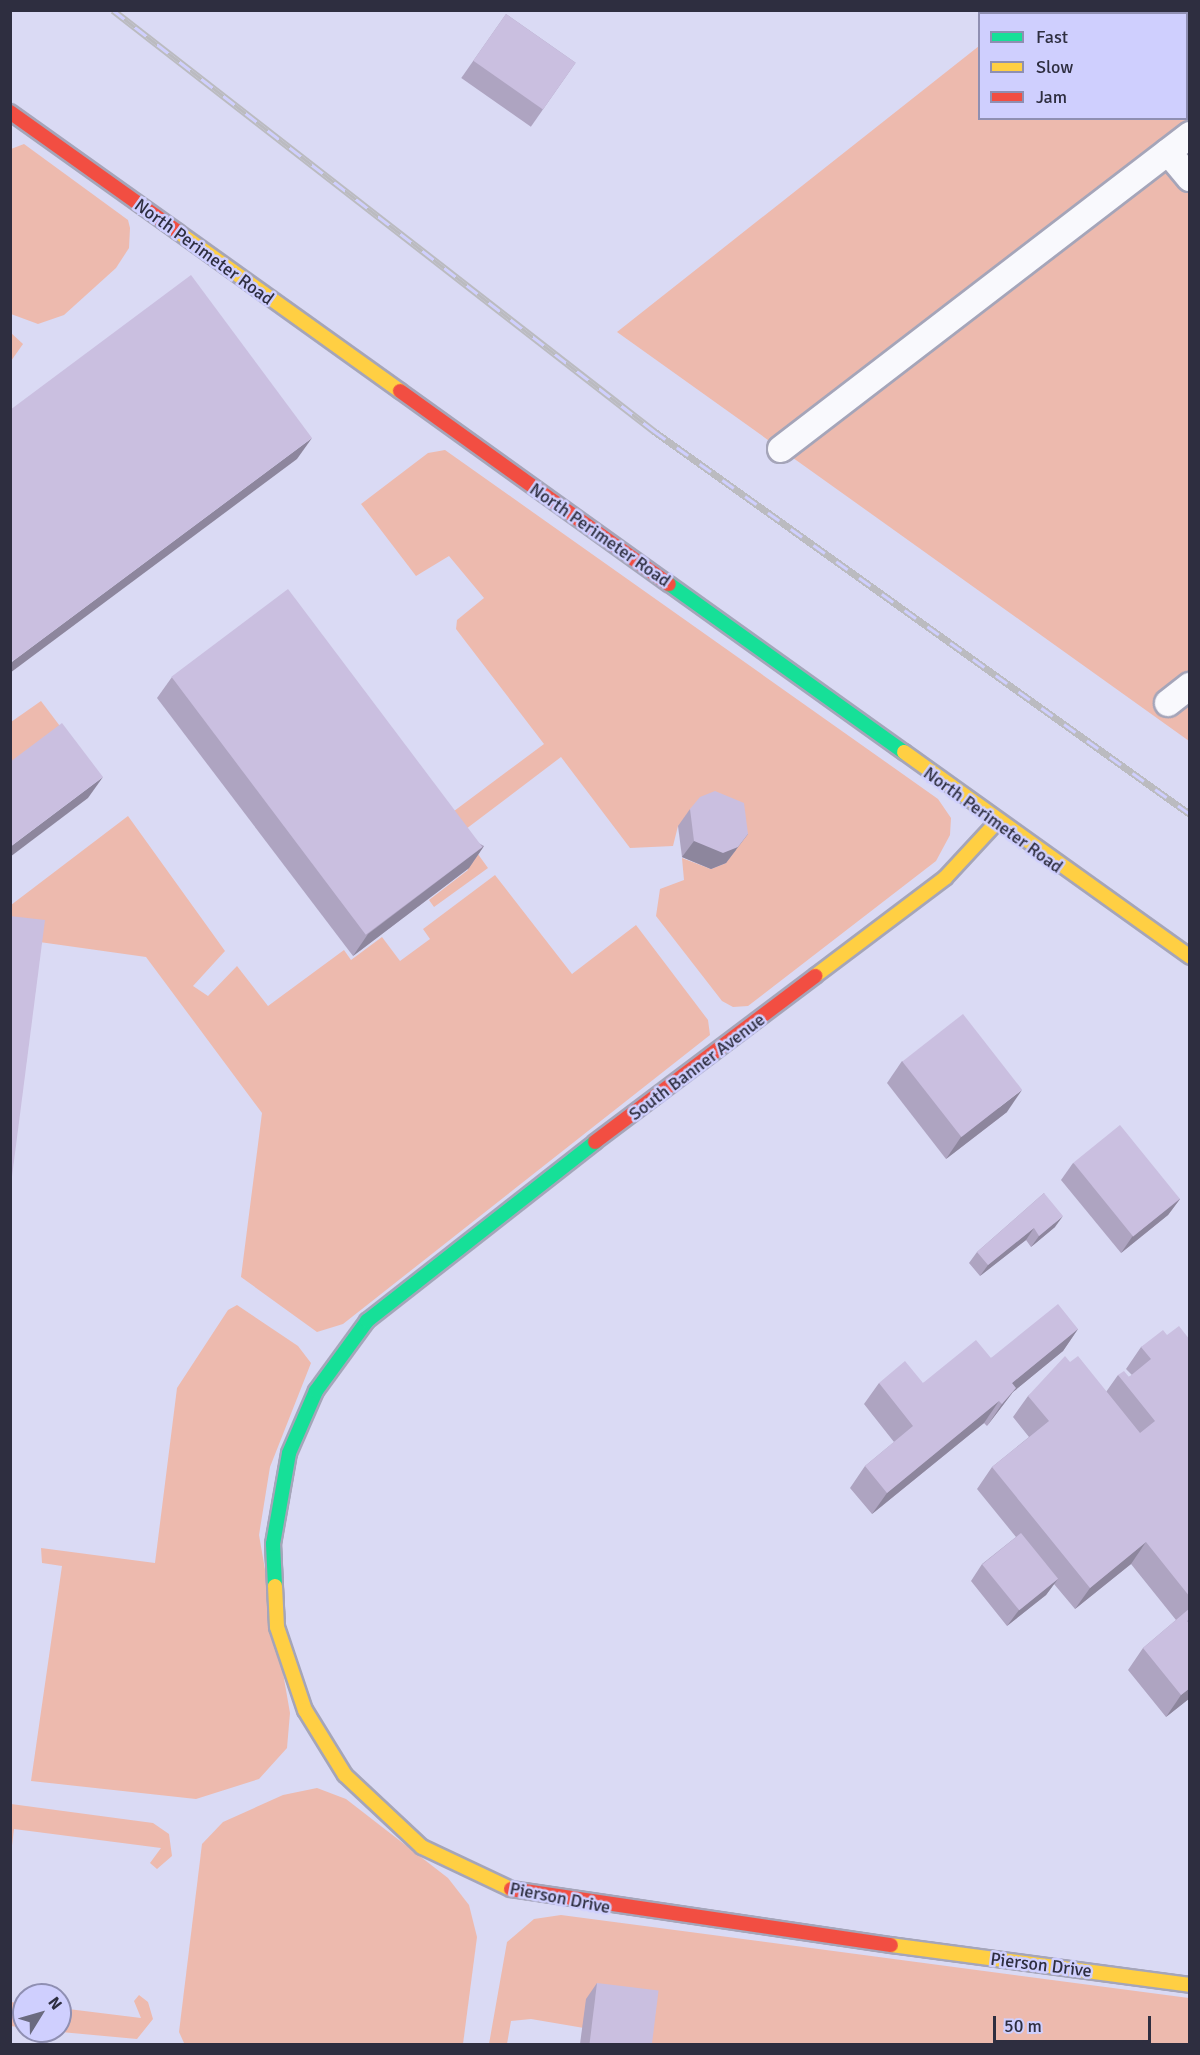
<!DOCTYPE html>
<style>
body{margin:0}
#map{position:relative;width:1200px;height:2055px;overflow:hidden;background:#dadaf4;font-family:Signika,sans-serif}
div>[style]{position:absolute}
[style*='--x']{left:calc(var(--x)*1px);top:calc(var(--y)*1px);width:calc(var(--w)*1px);rotate:calc(var(--a)*1deg)}
.green>*{inset:0;background:#edbaae}
.roads{filter:drop-shadow(2px 0 #a5a5b9) drop-shadow(-2px 0 #a5a5b9) drop-shadow(0 2px #a5a5b9) drop-shadow(0 -2px #a5a5b9)}
.street>*{height:26px;margin:-13px;padding:0 13px;transform-origin:13px;border-radius:13px;background:#f9f9fd}
.fast>*{height:14px;margin:-7px;padding:0 7px;transform-origin:7px;border-radius:7px;background:#16e098}
.slow>*{height:14px;margin:-7px;padding:0 7px;transform-origin:7px;border-radius:7px;background:#ffcf43}
.jam>*{height:14px;margin:-7px;padding:0 7px;transform-origin:7px;border-radius:7px;background:#f24e42}
.rail>*{height:7px;margin-top:-3.5px;transform-origin:0;background:repeating-linear-gradient(90deg,#cfcffe 0 14px,#bbbbc0 0 28px);box-sizing:border-box;border-block:2px solid #bbbbc0}
.wall>*{inset:0;background:#aea4c1;transform-origin:0 0}
.shaded-wall>*{inset:0;background:#8d869d}
.building>*{inset:0;background:#cabfe0;transform-origin:0 0}
span{translate:-50% -50%;white-space:nowrap;text-align:center;line-height:1.15;-webkit-text-stroke:5px #cfcffe;paint-order:stroke}
.street-label{font-size:18px;color:#2e2e40}
.frame{position:absolute;inset:0;border:12px solid #2e2e40;pointer-events:none}
.legend{position:absolute;left:978px;top:12px;width:210px;height:108px;box-sizing:border-box;background:#cfcffe;border:2px solid #8f8fb2;margin:0;padding:8px 10px;list-style:none;font-size:18px;color:#2e2e40}
.legend li{display:flex;align-items:center;gap:12px;height:30px}
.legend b{width:30px;border:2px solid #8f8fb2}
.north{position:absolute;left:12px;top:1983px;width:60px;height:60px;box-sizing:border-box;background:#cfcffe;border:2px solid #8f8fb2;border-radius:50%;rotate:53deg;font-size:16px;font-weight:700;line-height:24px;text-align:center;color:#2e2e40}
.north::after{content:'';display:block;margin:auto;width:21px;height:27px;background:#6a6a7f;clip-path:polygon(50% 0,100% 100%,50% 72%,0 100%)}
.scale{position:absolute;left:993px;top:2016px;width:158px;height:27px;box-sizing:border-box;border:3px solid #2e2e40;border-top:0;padding-left:8px;font-size:18px;line-height:21px;white-space:nowrap;color:#2e2e40;-webkit-text-stroke:4px #cfcffe;paint-order:stroke}
</style>
<div id="map">
<div class="green">
<div style="clip-path:polygon(1024px 10px,1189px 11px,1189px 741px,617px 332px,979px 46px,980px 118px,1186px 118px,1186px 14px,1020px 13px)"></div>
<div style="clip-path:polygon(24px 144px,128px 220px,130px 228px,129px 248px,116px 268px,64px 315px,38px 324px,11px 314px,11px 149px)"></div>
<div style="clip-path:polygon(10px 332px,23px 344px,11px 361px,10px 361px)"></div>
<div style="clip-path:polygon(445px 450px,938px 799px,951px 818px,950px 835px,936px 861px,748px 1006px,733px 1007px,722px 1001px,656px 916px,660px 889px,684px 880px,682px 858px,711px 869px,726px 863px,678px 826px,673px 846px,630px 848px,561px 757px,462px 832px,488px 868px,434px 907px,429px 900px,468px 870px,434px 826px,544px 744px,456px 629px,457px 620px,484px 598px,449px 556px,416px 576px,361px 504px,428px 453px)"></div>
<div style="clip-path:polygon(41px 701px,69px 738px,11px 772px,11px 722px)"></div>
<div style="clip-path:polygon(128px 816px,225px 951px,193px 986px,208px 996px,237px 966px,268px 1006px,344px 950px,351px 960px,382px 937px,400px 961px,430px 939px,423px 929px,495px 875px,572px 974px,636px 925px,708px 1020px,710px 1035px,343px 1324px,317px 1332px,241px 1277px,262px 1113px,146px 957px,11px 938px,11px 905px)"></div>
<div style="clip-path:polygon(237px 1305px,298px 1346px,311px 1363px,270px 1467px,259px 1535px,290px 1713px,287px 1748px,259px 1779px,196px 1799px,31px 1781px,62px 1566px,42px 1563px,41px 1548px,155px 1563px,177px 1388px,228px 1310px)"></div>
<div style="clip-path:polygon(317px 1788px,346px 1799px,448px 1878px,469px 1905px,477px 1937px,463px 2044px,184px 2043px,179px 2032px,202px 1844px,223px 1822px,283px 1795px)"></div>
<div style="clip-path:polygon(11px 1804px,153px 1823px,169px 1834px,172px 1856px,157px 1869px,150px 1863px,161px 1848px,14px 1829px,11px 1854px)"></div>
<div style="clip-path:polygon(561px 1915px,1189px 1998px,1189px 2044px,649px 2044px,656px 2009px,588px 2000px,584px 2028px,531px 2019px,511px 2021px,507px 2044px,489px 2044px,507px 1942px,534px 1919px)"></div>
<div style="clip-path:polygon(139px 1995px,148px 2002px,153px 2019px,137px 2039px,50px 2031px,60px 2031px,60px 2008px,141px 2018px,134px 2001px)"></div>
<div style="clip-path:polygon(11px 2002px,24px 2004px,24px 2028px,11px 2026px)"></div>
</div>
<div class="roads">
<div class="street">
<div style="--x:1168;--y:152;--w:34;--a:50"></div>
<div style="--x:781;--y:449;--w:516;--a:-37.51"></div>
<div style="--x:1168;--y:703;--w:28;--a:-38"></div>
</div>
<div class="fast">
<div style="--x:669;--y:584;--w:289;--a:35.6"></div>
<div style="--x:275;--y:1586;--w:42;--a:-92.7"></div>
<div style="--x:273;--y:1544;--w:92;--a:-80"></div>
<div style="--x:289;--y:1453;--w:68;--a:-66.5"></div>
<div style="--x:316;--y:1391;--w:87;--a:-53.9"></div>
<div style="--x:367;--y:1321;--w:290;--a:-38.1"></div>
</div>
<div class="slow">
<div style="--x:178;--y:232;--w:273;--a:35.6"></div>
<div style="--x:904;--y:752;--w:352;--a:35.6"></div>
<div style="--x:815;--y:976;--w:163;--a:-37"></div>
<div style="--x:945;--y:878;--w:75;--a:-47.2"></div>
<div style="--x:275;--y:1586;--w:41;--a:87.2"></div>
<div style="--x:277;--y:1627;--w:88;--a:71.4"></div>
<div style="--x:305;--y:1710;--w:76;--a:58.4"></div>
<div style="--x:345;--y:1775;--w:105;--a:43.1"></div>
<div style="--x:422;--y:1847;--w:98;--a:25.3"></div>
<div style="--x:891;--y:1945;--w:302;--a:7.6"></div>
</div>
<div class="jam">
<div style="--x:10;--y:112;--w:206;--a:35.5"></div>
<div style="--x:400;--y:391;--w:331;--a:35.7"></div>
<div style="--x:595;--y:1142;--w:276;--a:-37"></div>
<div style="--x:511;--y:1889;--w:384;--a:8.4"></div>
</div>
</div>
<div class="rail">
<div style="--x:113;--y:10;--w:686;--a:37.89"></div>
<div style="--x:654;--y:431;--w:659;--a:35.55"></div>
</div>
<div class="wall">
<div style="left:506px;top:14px;width:85px;height:78px;rotate:35deg"></div>
<div style="clip-path:polygon(172px 677px,484px 846px,469px 868px,353px 956px,157px 698px)"></div>
<div style="clip-path:polygon(690px 809px,736px 850px,726px 863px,711px 869px,682px 857px,678px 826px)"></div>
<div style="clip-path:polygon(902px 1061px,1007px 1112px,946px 1159px,887px 1083px)"></div>
<div style="clip-path:polygon(1073px 1163px,1180px 1199px,1168px 1215px,1121px 1253px,1061px 1180px)"></div>
<div style="clip-path:polygon(1044px 1193px,1055px 1227px,1031px 1247px,1026px 1240px,980px 1276px,969px 1263px,977px 1252px)"></div>
<div style="clip-path:polygon(1078px 1329px,1063px 1351px,1013px 1392px,987px 1426px,984px 1423px,872px 1514px,850px 1488px,865px 1466px,894px 1442px,864px 1404px,879px 1383px,923px 1383px,991px 1358px)"></div>
<div style="clip-path:polygon(1167px 1335px,1190px 1340px,1190px 1698px,1166px 1717px,1128px 1670px,1143px 1648px,1176px 1620px,1131px 1564px,1075px 1609px,1054px 1584px,1046px 1595px,1007px 1626px,971px 1581px,982px 1564px,1016px 1537px,977px 1489px,992px 1467px,1029px 1437px,1013px 1417px,1028px 1396px,1070px 1362px,1106px 1392px,1118px 1375px,1129px 1377px,1132px 1375px,1126px 1369px,1141px 1347px)"></div>
<div style="clip-path:polygon(597px 1983px,651px 2044px,580px 2044px,586px 1999px)"></div>
</div>
<div class="shaded-wall">
<div style="clip-path:polygon(312px 438px,297px 459px,10px 673px,10px 665px,13px 661px)"></div>
<div style="clip-path:polygon(103px 777px,88px 798px,10px 857px,10px 847px)"></div>
<div style="clip-path:polygon(748px 834px,726px 863px,711px 869px,682px 857px,694px 841px)"></div>
<div style="clip-path:polygon(484px 846px,469px 868px,353px 956px,368px 934px)"></div>
<div style="clip-path:polygon(1022px 1090px,1007px 1112px,946px 1159px,961px 1137px)"></div>
<div style="clip-path:polygon(1180px 1199px,1168px 1215px,1121px 1253px,1132px 1237px)"></div>
<div style="clip-path:polygon(1063px 1216px,1055px 1227px,1031px 1247px,1039px 1236px)"></div>
<div style="clip-path:polygon(1034px 1228px,1026px 1240px,980px 1276px,988px 1265px)"></div>
<div style="clip-path:polygon(1078px 1329px,1063px 1351px,1013px 1392px,987px 1426px,1002px 1404px,1012px 1383px)"></div>
<div style="clip-path:polygon(999px 1401px,984px 1423px,872px 1514px,887px 1493px)"></div>
<div style="clip-path:polygon(1146px 1542px,1131px 1564px,1075px 1609px,1090px 1588px)"></div>
<div style="clip-path:polygon(1058px 1579px,1046px 1595px,1007px 1626px,1019px 1610px)"></div>
<div style="clip-path:polygon(1190px 1688px,1190px 1698px,1166px 1717px,1181px 1695px)"></div>
</div>
<div class="building">
<div style="left:506px;top:14px;width:85px;height:57px;rotate:35deg"></div>
<div style="clip-path:polygon(191px 275px,312px 438px,13px 661px,10px 658px,10px 410px)"></div>
<div style="left:288px;top:589px;width:323px;height:146px;rotate:53deg"></div>
<div style="clip-path:polygon(62px 723px,103px 777px,10px 847px,10px 762px)"></div>
<div style="clip-path:polygon(715px 791px,744px 803px,748px 834px,738px 847px,723px 853px,694px 841px,690px 809px,700px 797px)"></div>
<div style="clip-path:polygon(10px 916px,45px 920px,10px 1192px)"></div>
<div style="left:963px;top:1014px;width:96px;height:77px;rotate:52deg"></div>
<div style="left:1120px;top:1125px;width:95px;height:60px;rotate:51deg"></div>
<div style="clip-path:polygon(1044px 1193px,1063px 1216px,1039px 1236px,1034px 1228px,988px 1265px,977px 1252px)"></div>
<div style="clip-path:polygon(1058px 1304px,1078px 1329px,1012px 1383px,1016px 1388px,1002px 1404px,999px 1401px,887px 1493px,865px 1466px,913px 1426px,879px 1383px,905px 1361px,923px 1383px,976px 1340px,991px 1358px)"></div>
<div style="clip-path:polygon(1179px 1326px,1190px 1340px,1190px 1597px,1146px 1542px,1090px 1588px,992px 1467px,1049px 1421px,1028px 1396px,1065px 1356px,1070px 1362px,1078px 1356px,1140px 1433px,1155px 1421px,1118px 1375px,1124px 1371px,1129px 1377px,1151px 1359px,1141px 1347px,1163px 1330px,1167px 1335px)"></div>
<div style="left:1021px;top:1533px;width:59px;height:50px;rotate:51deg"></div>
<div style="clip-path:polygon(1190px 1608px,1190px 1619px,1187px 1621px,1190px 1624px,1190px 1688px,1181px 1695px,1143px 1648px)"></div>
<div style="left:597px;top:1983px;width:62px;height:62px;rotate:7deg"></div>
</div>
<div class="street-label">
<span style="left:204px;top:252px;rotate:36deg">North Perimeter Road</span>
<span style="left:600px;top:535px;rotate:35deg">North Perimeter Road</span>
<span style="left:993px;top:820px;rotate:36deg">North Perimeter Road</span>
<span style="left:697px;top:1067px;rotate:-37deg">South Banner Avenue</span>
<span style="left:560px;top:1898px;rotate:11deg">Pierson Drive</span>
<span style="left:1041px;top:1965px;rotate:7deg">Pierson Drive</span>
</div>
<div class="frame"></div>
<ul class="legend">
<li><b style="height:8px;background:#16e098"></b>Fast</li>
<li><b style="height:8px;background:#ffcf43"></b>Slow</li>
<li><b style="height:8px;background:#f24e42"></b>Jam</li>
</ul>
<div class="north">N</div>
<div class="scale">50 m</div>
</div>
